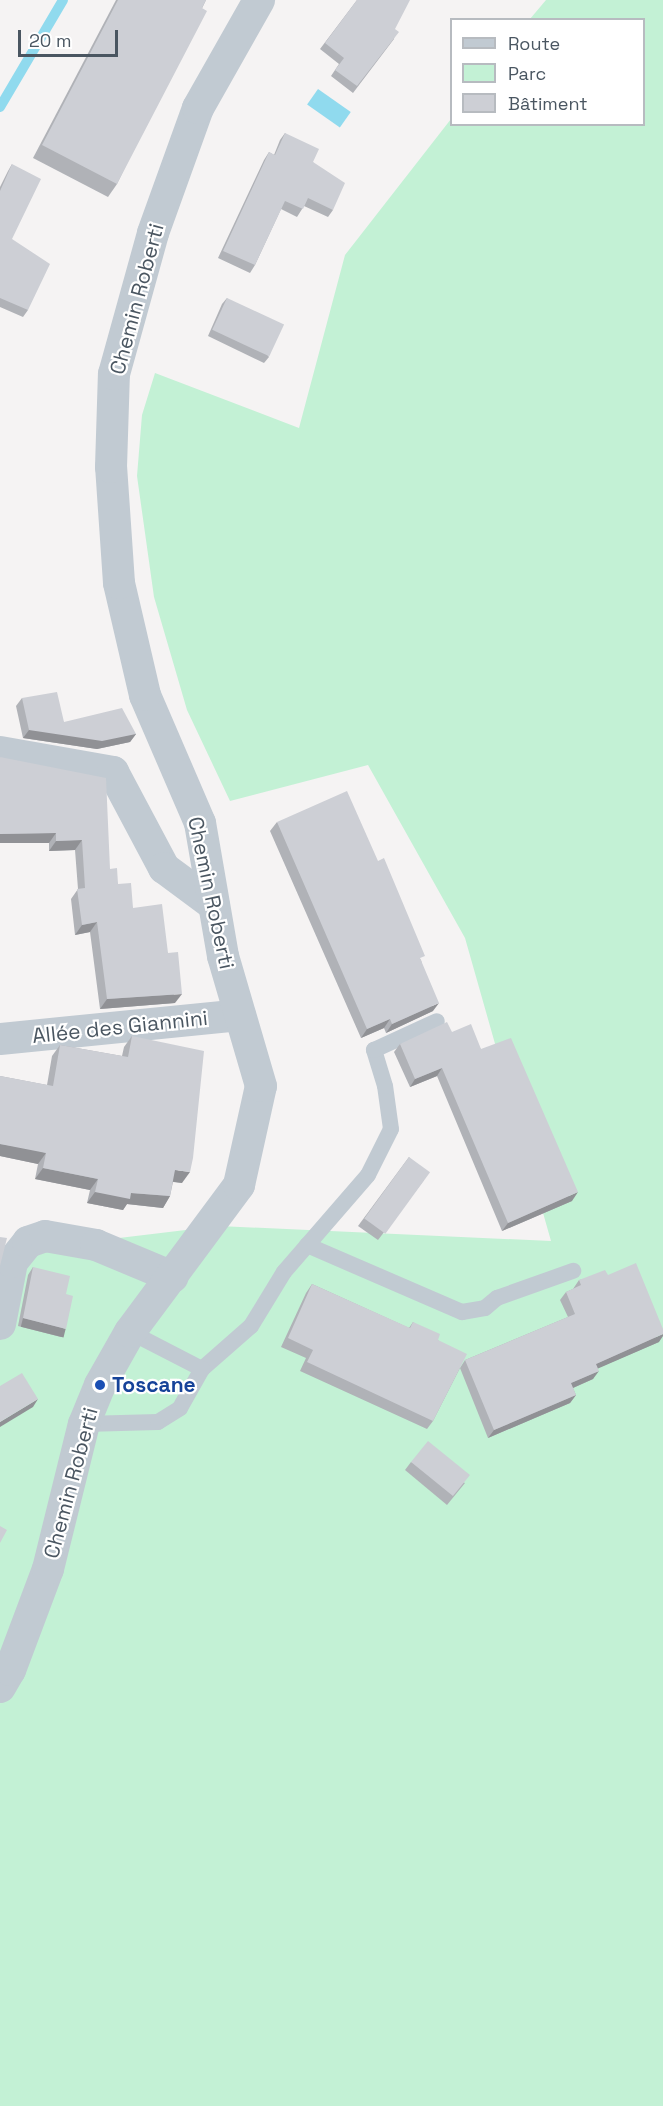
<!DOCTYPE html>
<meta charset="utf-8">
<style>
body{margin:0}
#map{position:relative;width:663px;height:2106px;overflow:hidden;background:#f5f3f3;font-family:"Space Grotesk",sans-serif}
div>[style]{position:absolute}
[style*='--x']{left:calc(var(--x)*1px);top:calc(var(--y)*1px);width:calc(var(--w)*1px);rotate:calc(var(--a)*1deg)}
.green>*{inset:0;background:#c3f1d5}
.water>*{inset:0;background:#90daee;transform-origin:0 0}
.stream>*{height:10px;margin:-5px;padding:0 5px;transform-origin:5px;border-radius:5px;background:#90daee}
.service>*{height:16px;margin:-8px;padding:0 8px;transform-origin:8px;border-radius:8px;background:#c1cad2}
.minor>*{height:32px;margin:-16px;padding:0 16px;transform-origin:16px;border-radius:16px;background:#c1cad2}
.wall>*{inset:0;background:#b0b2b7}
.shaded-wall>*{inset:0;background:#909195;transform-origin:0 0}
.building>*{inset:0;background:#cdcfd5;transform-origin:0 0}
.dots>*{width:16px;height:16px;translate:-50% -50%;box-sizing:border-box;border:3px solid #fff;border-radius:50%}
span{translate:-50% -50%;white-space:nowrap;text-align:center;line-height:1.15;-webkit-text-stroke:4.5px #fff;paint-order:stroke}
.street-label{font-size:21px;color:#4a5661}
.transit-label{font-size:21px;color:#164399;font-weight:700}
.left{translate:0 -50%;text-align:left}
.legend{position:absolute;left:450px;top:18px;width:195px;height:108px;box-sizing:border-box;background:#fff;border:2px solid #b7bbc0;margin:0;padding:8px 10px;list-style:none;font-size:18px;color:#4a5661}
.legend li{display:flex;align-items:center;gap:12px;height:30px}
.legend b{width:30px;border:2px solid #b7bbc0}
.scale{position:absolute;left:18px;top:30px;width:100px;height:27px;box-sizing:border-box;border:3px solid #4a5661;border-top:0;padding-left:8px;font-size:18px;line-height:21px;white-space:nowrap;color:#4a5661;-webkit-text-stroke:4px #fff;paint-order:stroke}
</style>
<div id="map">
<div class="green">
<div style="clip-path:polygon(546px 0,663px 0,663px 2106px,0 2106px,0 1298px,19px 1250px,219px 1226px,551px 1241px,465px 938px,368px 765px,230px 801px,187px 710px,154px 597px,137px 476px,142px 415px,155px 373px,299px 428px,345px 255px,451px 119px,452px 124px,644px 124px,644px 20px,530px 19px)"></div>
</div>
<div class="water">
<div style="left:318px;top:89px;width:40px;height:19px;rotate:35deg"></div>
</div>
<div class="stream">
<div style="--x:0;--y:107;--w:124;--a:-59.5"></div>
</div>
<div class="service">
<div style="--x:307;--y:1245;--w:169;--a:23.4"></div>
<div style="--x:462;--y:1312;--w:23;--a:-10"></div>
<div style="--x:485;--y:1308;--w:16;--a:-40"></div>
<div style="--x:497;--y:1298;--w:81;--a:-19.6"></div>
<div style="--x:202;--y:1369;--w:65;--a:-41.3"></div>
<div style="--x:251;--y:1326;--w:63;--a:-58.6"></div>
<div style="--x:284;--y:1272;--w:128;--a:-49.1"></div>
<div style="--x:368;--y:1175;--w:51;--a:-63.4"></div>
<div style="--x:391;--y:1129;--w:43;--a:-97.9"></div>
<div style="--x:385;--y:1086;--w:38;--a:-107"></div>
<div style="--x:374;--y:1050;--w:69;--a:-24.7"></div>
<div style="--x:84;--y:1424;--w:74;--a:-1.5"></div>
<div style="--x:158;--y:1422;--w:26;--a:-32"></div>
<div style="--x:180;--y:1408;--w:45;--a:-60.6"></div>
<div style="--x:202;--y:1369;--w:81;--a:-152.8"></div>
</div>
<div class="minor">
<div style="--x:0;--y:752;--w:115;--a:10"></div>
<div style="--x:113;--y:772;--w:109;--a:62"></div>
<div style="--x:164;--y:868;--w:62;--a:36.5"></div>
<div style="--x:0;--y:1039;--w:241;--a:-5.7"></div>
<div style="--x:0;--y:1324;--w:63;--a:-79"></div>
<div style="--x:12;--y:1262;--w:26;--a:-51"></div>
<div style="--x:28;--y:1242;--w:18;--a:-19"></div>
<div style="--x:45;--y:1236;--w:52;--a:10"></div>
<div style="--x:96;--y:1245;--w:83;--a:22.6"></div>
<div style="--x:0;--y:1687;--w:20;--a:-60"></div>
<div style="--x:10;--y:1670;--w:108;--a:-69.4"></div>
<div style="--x:48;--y:1569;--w:149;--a:-76.1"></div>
<div style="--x:84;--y:1424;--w:42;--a:-67.7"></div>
<div style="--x:100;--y:1385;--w:61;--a:-60.5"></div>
<div style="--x:130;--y:1332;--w:183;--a:-53.4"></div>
<div style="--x:239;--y:1185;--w:101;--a:-77.5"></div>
<div style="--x:261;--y:1086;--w:135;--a:-106.3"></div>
<div style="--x:223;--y:956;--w:135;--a:-99.8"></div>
<div style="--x:200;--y:823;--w:139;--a:-113.3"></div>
<div style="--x:145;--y:695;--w:115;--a:-103.1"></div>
<div style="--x:119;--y:583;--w:116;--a:-93.9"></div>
<div style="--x:111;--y:467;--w:93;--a:-88.2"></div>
<div style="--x:114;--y:374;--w:146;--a:-74.5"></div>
<div style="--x:153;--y:233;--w:133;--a:-70.2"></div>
<div style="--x:198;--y:108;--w:124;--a:-60.5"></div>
</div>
<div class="wall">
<div style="clip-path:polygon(116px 0,206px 0,117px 184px,108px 197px,33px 158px)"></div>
<div style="clip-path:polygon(357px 0,395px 29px,394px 39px,353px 93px,331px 76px,339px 64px,320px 49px)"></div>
<div style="clip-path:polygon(285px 133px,313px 162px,333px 210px,328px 217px,304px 206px,297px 217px,281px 209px,255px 265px,250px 273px,218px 258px,264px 160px,269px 152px,274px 155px,280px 140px)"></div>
<div style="clip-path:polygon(12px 164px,12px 239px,28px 310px,23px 317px,0 307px,0 187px,8px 171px)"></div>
<div style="clip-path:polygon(227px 298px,269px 357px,264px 363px,208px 336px,222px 304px)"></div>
<div style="clip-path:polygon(22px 698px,64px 722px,136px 734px,130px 742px,97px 749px,23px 738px,16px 706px)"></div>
<div style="clip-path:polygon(0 757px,110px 869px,118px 884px,133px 908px,168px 953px,175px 1003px,100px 1009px,90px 932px,75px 935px,71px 899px,78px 889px,75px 850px,49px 851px,49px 843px,0 843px)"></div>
<div style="clip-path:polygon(277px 822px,421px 960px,433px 1011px,386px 1033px,384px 1028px,361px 1038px,270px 831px)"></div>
<div style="clip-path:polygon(452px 1032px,481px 1049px,572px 1201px,502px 1231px,437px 1076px,410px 1087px,394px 1052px,400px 1044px)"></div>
<div style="clip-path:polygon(132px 1036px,182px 1183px,173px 1182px,170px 1196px,163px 1208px,127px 1204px,123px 1210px,87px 1203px,90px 1190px,35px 1179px,38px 1164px,0 1156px,0 1076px,47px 1085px,52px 1056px,60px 1045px,122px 1056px,124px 1047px)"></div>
<div style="clip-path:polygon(409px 1157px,424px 1180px,378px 1240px,358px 1226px)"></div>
<div style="clip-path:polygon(33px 1267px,66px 1294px,61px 1337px,18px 1326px,28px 1275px)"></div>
<div style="clip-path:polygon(608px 1275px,659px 1342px,598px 1368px,593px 1379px,573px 1388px,576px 1395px,570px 1403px,488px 1438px,460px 1368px,433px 1421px,427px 1429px,300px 1371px,306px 1358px,281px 1347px,306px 1293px,312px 1284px,409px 1328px,413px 1322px,438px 1340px,460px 1368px,465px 1360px,568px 1317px,560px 1300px,566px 1292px,573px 1289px,579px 1280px)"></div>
<div style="clip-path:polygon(411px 1462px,465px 1483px,447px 1505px,405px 1470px)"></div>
</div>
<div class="shaded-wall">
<div style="clip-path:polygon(29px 730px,136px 734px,130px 742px,97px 749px,23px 738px)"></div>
<div style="clip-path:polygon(56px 833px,49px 843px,0 843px,0 834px)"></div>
<div style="clip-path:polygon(82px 840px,75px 850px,49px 851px,56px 841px)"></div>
<div style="clip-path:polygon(97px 922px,90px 932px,75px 935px,82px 925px)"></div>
<div style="clip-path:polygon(182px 994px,175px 1003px,100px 1009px,107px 999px)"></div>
<div style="clip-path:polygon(439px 1003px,433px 1011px,386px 1033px,392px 1024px)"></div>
<div style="clip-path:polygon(390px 1019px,384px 1028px,361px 1038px,367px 1029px)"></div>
<div style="clip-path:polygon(442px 1068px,437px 1076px,410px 1087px,415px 1079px)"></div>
<div style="clip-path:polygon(0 1144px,32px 1149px,46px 1153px,38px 1164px,0 1156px)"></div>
<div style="clip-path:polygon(43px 1168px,98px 1179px,90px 1190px,35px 1179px)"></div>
<div style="clip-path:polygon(175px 1170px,190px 1172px,182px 1183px,168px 1181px)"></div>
<div style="clip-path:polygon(95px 1192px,131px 1193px,170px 1196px,163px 1208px,127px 1204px,123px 1210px,87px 1203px)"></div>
<div style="clip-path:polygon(578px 1192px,572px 1201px,502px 1231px,508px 1223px)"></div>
<div style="left:23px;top:1318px;width:44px;height:9px;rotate:14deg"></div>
<div style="clip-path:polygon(663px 1334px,663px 1336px,659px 1342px,590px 1372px,596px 1364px)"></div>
<div style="clip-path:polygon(599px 1371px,593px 1379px,566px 1391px,571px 1383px)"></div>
<div style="clip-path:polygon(576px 1395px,570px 1403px,488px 1438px,494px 1430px)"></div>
<div style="clip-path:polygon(38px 1399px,33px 1407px,0 1427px,0 1422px)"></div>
</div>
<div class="building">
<div style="clip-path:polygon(118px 0,206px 0,202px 8px,207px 11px,117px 184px,42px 145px)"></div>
<div style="clip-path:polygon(357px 0,410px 0,395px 29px,399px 32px,357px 86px,335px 70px,344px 58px,325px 43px)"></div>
<div style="clip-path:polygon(285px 133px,319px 149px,313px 162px,345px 183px,333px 210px,308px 198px,303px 209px,285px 201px,255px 265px,223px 251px,269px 152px,275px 155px)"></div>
<div style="clip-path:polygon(12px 164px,41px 179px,12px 239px,50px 264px,28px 310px,0 298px,0 191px)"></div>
<div style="left:227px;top:298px;width:63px;height:35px;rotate:25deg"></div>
<div style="clip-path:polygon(57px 692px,64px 722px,122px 708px,136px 734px,102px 741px,29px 730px,22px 698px)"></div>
<div style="clip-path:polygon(0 757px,106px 778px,110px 869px,117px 868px,118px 884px,131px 883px,133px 908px,162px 904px,168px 953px,178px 952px,182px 994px,107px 999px,97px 922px,82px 925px,77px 889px,85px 888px,82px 840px,56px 841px,56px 833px,0 834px)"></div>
<div style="clip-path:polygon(347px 791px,378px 861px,384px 858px,425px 956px,420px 958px,439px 1003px,392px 1024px,390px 1019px,367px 1029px,277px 822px)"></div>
<div style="clip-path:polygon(447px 1022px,452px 1032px,471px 1024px,481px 1049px,511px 1038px,578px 1192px,508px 1223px,442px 1068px,415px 1079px,400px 1044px)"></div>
<div style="clip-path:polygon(132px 1036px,204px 1051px,193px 1158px,190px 1172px,175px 1170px,170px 1196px,131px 1193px,130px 1199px,95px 1192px,98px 1179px,43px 1168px,46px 1153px,0 1144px,0 1076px,53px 1086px,60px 1045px,128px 1057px)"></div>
<div style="left:409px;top:1157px;width:26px;height:76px;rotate:36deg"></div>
<div style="clip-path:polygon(0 1237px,7px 1238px,0 1266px)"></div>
<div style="clip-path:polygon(636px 1263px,663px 1329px,663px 1334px,596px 1364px,599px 1371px,571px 1383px,576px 1395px,494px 1430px,465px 1360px,575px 1314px,566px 1292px,581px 1285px,579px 1280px,605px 1270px,608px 1275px)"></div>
<div style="clip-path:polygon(33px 1267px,70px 1276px,66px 1294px,73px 1296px,66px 1329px,23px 1318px)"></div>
<div style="clip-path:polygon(312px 1284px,410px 1328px,413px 1322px,440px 1334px,438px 1340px,467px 1354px,433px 1421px,307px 1362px,313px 1350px,288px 1338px)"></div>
<div style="clip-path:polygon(22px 1373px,38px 1399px,0 1422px,0 1386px)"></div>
<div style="left:428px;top:1441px;width:54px;height:27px;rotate:39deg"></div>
<div style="clip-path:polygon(0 1526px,7px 1530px,0 1543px)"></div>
</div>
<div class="dots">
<div style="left:100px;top:1385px;background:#1a4fb4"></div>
</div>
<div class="street-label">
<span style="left:137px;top:299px;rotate:-75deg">Chemin Roberti</span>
<span style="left:211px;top:893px;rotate:78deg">Chemin Roberti</span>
<span style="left:120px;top:1027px;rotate:-6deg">Allée des Giannini</span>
<span style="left:71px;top:1483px;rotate:-75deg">Chemin Roberti</span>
</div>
<div class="transit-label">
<span class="left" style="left:112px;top:1385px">Toscane</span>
</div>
<ul class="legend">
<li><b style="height:8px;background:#c1cad2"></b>Route</li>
<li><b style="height:16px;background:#c3f1d5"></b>Parc</li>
<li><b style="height:16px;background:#cdcfd5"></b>Bâtiment</li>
</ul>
<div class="scale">20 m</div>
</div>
